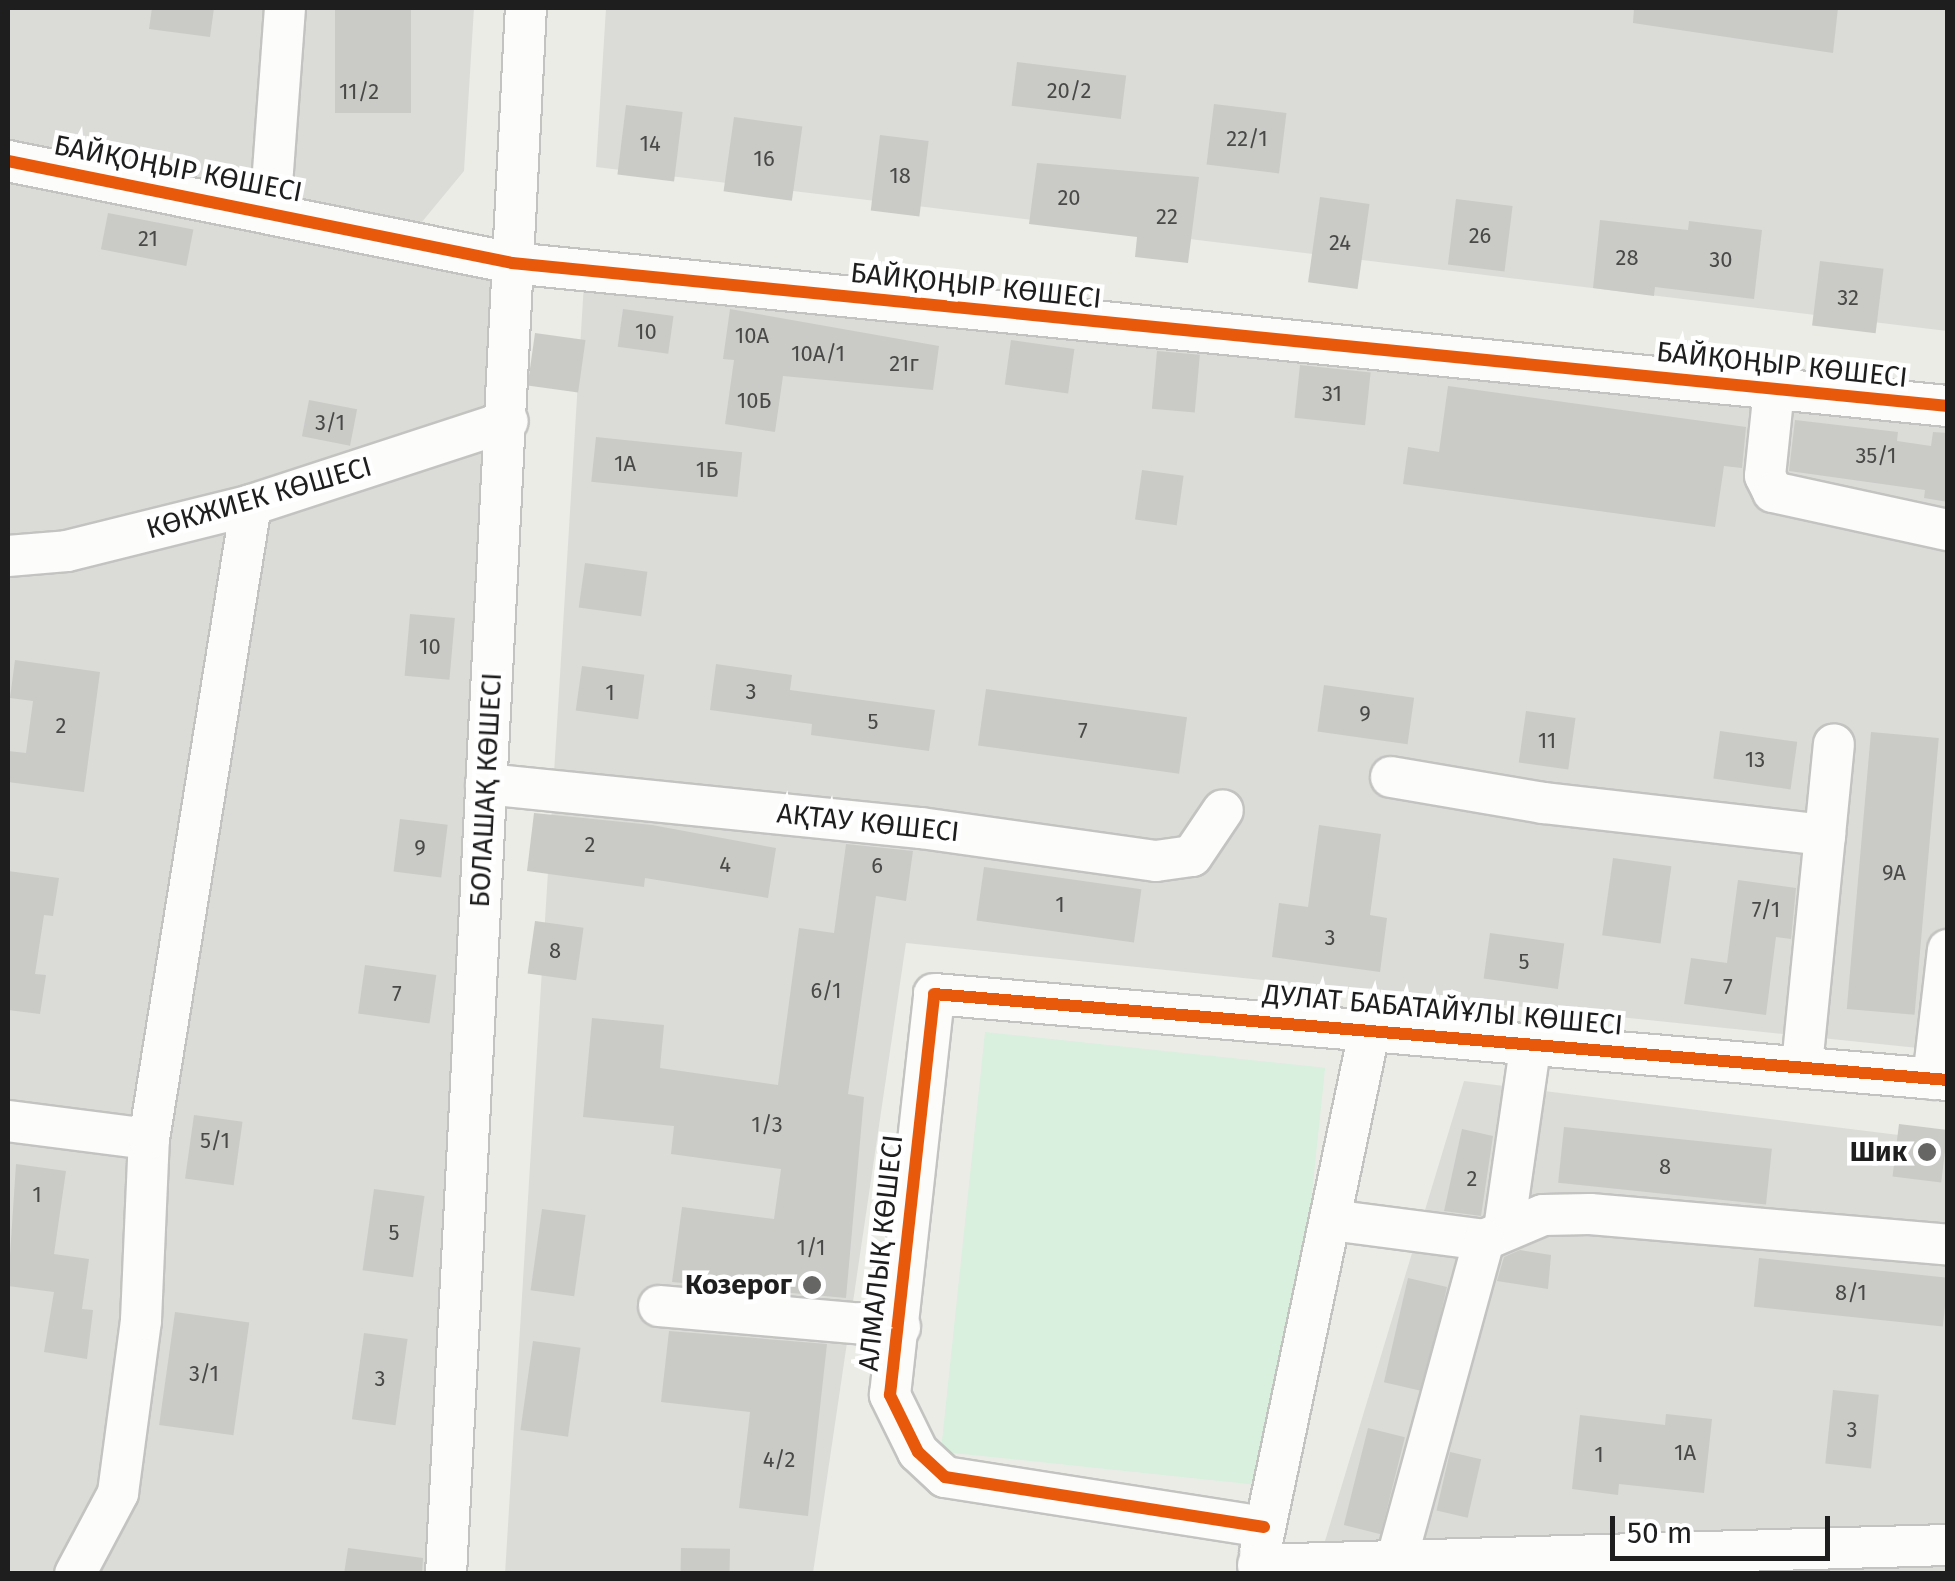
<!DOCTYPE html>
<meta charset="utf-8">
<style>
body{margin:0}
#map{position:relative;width:1955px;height:1581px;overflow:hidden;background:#ecece7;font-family:"Fira Sans",sans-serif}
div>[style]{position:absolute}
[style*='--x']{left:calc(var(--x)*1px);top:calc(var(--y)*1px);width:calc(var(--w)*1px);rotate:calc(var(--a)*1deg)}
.residential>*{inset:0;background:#dbdbd8}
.park>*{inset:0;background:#d8f0dd;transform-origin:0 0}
.building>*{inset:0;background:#cacac7;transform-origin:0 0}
.roads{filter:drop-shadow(2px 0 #c3c3c1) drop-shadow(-2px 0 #c3c3c1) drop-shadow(0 2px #c3c3c1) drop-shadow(0 -2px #c3c3c1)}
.minor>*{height:40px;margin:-20px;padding:0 20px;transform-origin:20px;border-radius:20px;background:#fcfcfb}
.cycleway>*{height:12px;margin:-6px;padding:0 6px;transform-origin:6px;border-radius:6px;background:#e8590c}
.dots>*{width:28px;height:28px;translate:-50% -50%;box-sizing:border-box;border:5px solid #fff;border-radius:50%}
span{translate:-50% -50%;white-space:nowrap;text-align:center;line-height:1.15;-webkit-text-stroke:9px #fff;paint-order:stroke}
.number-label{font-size:22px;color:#494948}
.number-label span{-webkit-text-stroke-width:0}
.street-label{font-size:28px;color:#1e1e1e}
.poi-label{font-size:28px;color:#1e1e1e;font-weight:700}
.right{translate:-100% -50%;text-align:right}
.frame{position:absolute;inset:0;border:10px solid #1e1e1e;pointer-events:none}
.scale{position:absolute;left:1610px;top:1516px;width:220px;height:45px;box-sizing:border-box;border:5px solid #1e1e1e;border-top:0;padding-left:12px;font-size:30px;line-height:35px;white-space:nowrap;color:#1e1e1e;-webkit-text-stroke:8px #fff;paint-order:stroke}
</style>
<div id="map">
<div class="residential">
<div style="clip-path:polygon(8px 8px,474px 8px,464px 171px,412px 234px,496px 255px,426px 1573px,8px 1574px)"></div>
<div style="clip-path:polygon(606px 8px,1947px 8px,1947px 331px,596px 167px)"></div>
<div style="clip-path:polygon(586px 250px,1947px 403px,1947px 1051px,906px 943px,813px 1573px,505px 1574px)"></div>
<div style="clip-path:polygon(1464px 1081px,1947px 1141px,1947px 1573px,1315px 1574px)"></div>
</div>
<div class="park">
<div style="left:985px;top:1032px;width:342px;height:422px;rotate:6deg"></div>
</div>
<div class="building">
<div style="clip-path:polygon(152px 8px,214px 8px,210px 37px,149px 29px)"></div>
<div style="left:335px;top:8px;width:76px;height:105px"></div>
<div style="clip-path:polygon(1634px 8px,1838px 8px,1833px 53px,1633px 23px)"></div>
<div style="left:1017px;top:62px;width:110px;height:44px;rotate:7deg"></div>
<div style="left:1214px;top:104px;width:73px;height:61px;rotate:7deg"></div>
<div style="left:626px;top:105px;width:57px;height:70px;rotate:7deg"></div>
<div style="left:734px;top:117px;width:69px;height:75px;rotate:8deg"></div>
<div style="left:880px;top:135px;width:49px;height:76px;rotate:7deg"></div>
<div style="clip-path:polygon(1037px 163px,1199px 177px,1188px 263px,1135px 257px,1137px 237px,1029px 224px)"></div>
<div style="left:1320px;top:197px;width:50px;height:86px;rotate:8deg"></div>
<div style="left:1456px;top:199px;width:57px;height:66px;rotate:7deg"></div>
<div style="left:108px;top:213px;width:87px;height:37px;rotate:11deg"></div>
<div style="clip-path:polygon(1600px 220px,1688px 230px,1689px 221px,1762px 230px,1754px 299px,1655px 287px,1654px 296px,1593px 288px)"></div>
<div style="left:1820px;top:261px;width:64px;height:65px;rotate:7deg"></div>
<div style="left:623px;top:309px;width:51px;height:38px;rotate:8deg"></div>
<div style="clip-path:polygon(730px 309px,939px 346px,933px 390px,783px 376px,775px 432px,725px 424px,734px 360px,723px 359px)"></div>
<div style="left:535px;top:333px;width:51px;height:53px;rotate:8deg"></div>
<div style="left:1011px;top:340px;width:64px;height:45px;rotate:8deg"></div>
<div style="left:1157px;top:351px;width:43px;height:58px;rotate:5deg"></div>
<div style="left:1300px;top:365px;width:71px;height:53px;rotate:6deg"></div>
<div style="clip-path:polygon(1448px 386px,1746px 427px,1742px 468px,1724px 466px,1715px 527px,1403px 484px,1408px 447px,1439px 452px)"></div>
<div style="left:309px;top:400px;width:49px;height:37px;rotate:11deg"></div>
<div style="clip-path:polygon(1795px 420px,1898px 432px,1897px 441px,1931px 446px,1933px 432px,1948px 433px,1948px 502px,1924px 498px,1925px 490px,1789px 471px)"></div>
<div style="left:596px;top:437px;width:147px;height:45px;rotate:6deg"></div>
<div style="left:1142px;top:470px;width:42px;height:50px;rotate:8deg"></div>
<div style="left:585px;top:563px;width:63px;height:45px;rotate:8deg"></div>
<div style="left:410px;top:614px;width:45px;height:62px;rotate:5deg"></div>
<div style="clip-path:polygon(15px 660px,100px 672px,84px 792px,8px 782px,8px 751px,26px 753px,33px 701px,10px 698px)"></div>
<div style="clip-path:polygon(716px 664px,792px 675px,790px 690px,935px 710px,929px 751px,811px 735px,812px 724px,710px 710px)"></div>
<div style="left:582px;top:666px;width:63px;height:45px;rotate:8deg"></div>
<div style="left:1324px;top:685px;width:91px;height:47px;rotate:8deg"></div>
<div style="left:986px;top:689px;width:203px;height:57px;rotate:8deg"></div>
<div style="left:1526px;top:711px;width:50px;height:52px;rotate:8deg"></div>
<div style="left:1720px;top:731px;width:78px;height:48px;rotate:8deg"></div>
<div style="left:1871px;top:732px;width:68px;height:278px;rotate:5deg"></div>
<div style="clip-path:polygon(534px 813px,652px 825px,776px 848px,768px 898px,645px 878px,644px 887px,527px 871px)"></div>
<div style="left:400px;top:819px;width:48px;height:53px;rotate:7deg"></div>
<div style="clip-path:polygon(1319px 825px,1381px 834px,1370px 915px,1387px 918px,1380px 972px,1272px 957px,1279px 903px,1308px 907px)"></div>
<div style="clip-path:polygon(846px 844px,913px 851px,906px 901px,876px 896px,848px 1094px,864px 1097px,846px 1298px,672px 1282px,682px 1207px,774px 1219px,781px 1169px,671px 1154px,674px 1126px,583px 1117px,592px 1018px,664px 1025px,660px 1068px,778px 1085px,799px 928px,834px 933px)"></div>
<div style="left:1613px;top:858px;width:59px;height:78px;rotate:8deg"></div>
<div style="left:984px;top:867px;width:159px;height:54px;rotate:8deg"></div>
<div style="clip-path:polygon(8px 871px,59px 878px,53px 916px,44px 915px,35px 974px,46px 975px,40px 1014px,8px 1010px)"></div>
<div style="clip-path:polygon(1738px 880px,1796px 888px,1791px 939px,1776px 937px,1766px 1015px,1684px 1004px,1691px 958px,1727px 963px)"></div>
<div style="left:535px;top:921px;width:49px;height:53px;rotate:8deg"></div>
<div style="left:1490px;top:933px;width:75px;height:46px;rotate:8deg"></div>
<div style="left:365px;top:965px;width:72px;height:49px;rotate:8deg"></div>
<div style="left:194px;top:1115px;width:49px;height:64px;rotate:8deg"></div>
<div style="left:1899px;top:1124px;width:49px;height:53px;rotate:7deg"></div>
<div style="left:1564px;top:1127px;width:209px;height:56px;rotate:6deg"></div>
<div style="clip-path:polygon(1462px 1129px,1493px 1136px,1481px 1216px,1444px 1211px)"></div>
<div style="clip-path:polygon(16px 1164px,66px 1171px,54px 1254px,89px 1259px,82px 1309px,93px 1310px,87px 1359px,44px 1352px,54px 1292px,8px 1286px)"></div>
<div style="left:374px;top:1189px;width:51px;height:82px;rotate:8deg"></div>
<div style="left:542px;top:1209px;width:44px;height:82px;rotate:8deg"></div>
<div style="clip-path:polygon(1520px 1250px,1551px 1255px,1548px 1289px,1497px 1281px,1504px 1257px)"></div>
<div style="left:1759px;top:1258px;width:190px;height:49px;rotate:6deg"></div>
<div style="left:1408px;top:1278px;width:40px;height:107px;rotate:13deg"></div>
<div style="left:175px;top:1312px;width:75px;height:114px;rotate:8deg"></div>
<div style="clip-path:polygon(669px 1331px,827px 1344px,808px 1516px,739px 1508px,750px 1412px,661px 1402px)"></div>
<div style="left:364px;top:1333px;width:44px;height:87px;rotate:8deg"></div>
<div style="left:533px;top:1341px;width:48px;height:90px;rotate:8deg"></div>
<div style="left:1833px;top:1390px;width:46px;height:74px;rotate:6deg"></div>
<div style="clip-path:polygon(1666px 1414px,1712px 1419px,1704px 1493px,1619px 1484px,1618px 1495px,1572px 1489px,1580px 1415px,1665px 1425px)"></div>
<div style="left:1368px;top:1428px;width:38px;height:100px;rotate:14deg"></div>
<div style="left:1450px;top:1452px;width:32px;height:60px;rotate:13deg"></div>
<div style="clip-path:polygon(348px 1548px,423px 1558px,422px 1574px,344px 1574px)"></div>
<div style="left:681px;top:1548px;width:49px;height:26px;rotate:1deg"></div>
</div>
<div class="roads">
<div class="minor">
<div style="--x:8;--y:161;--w:514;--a:11.44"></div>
<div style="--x:512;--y:263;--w:1443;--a:5.69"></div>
<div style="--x:270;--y:212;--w:205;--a:-85.8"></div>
<div style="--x:1774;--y:389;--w:87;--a:95.9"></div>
<div style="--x:1765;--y:476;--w:18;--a:63"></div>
<div style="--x:1773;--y:492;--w:179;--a:12.3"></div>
<div style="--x:8;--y:556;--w:59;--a:-4.8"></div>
<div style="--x:67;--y:551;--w:190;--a:-14"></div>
<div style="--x:251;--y:505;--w:270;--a:-18.1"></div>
<div style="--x:1391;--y:777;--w:154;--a:9.7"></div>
<div style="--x:1543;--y:803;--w:284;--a:6.5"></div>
<div style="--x:1825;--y:835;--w:233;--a:95.7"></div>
<div style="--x:486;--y:784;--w:437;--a:5.8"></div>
<div style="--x:921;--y:828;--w:237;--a:8"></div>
<div style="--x:1156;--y:861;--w:36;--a:-8"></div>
<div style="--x:1192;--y:856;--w:55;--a:-56"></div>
<div style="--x:1825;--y:835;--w:91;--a:-84.4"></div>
<div style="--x:1933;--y:1079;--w:130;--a:-83.4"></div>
<div style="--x:8;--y:1121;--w:142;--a:7.3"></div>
<div style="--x:1331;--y:1220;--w:154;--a:7.4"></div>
<div style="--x:1484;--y:1240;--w:64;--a:-23"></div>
<div style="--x:1543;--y:1215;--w:47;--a:-1.2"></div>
<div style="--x:1590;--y:1214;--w:359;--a:4.9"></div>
<div style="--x:1504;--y:1229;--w:189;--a:-81.8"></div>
<div style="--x:659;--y:1306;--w:242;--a:5"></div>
<div style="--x:1264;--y:1527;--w:323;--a:-171.1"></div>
<div style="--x:945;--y:1477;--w:37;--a:-137"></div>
<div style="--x:918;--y:1452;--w:64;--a:-116.2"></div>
<div style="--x:890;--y:1395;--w:403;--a:-83.7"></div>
<div style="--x:934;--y:994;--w:1018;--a:4.85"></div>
<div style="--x:1260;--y:1552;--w:535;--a:-78.14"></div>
<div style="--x:1397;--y:1558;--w:330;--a:-74.7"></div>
<div style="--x:1258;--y:1565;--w:690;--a:-1.66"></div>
<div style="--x:75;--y:1574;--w:92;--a:-62"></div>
<div style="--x:118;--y:1493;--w:175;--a:-82.4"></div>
<div style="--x:141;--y:1320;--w:181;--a:-87.5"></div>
<div style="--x:149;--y:1139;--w:642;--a:-80.86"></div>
<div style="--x:446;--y:1574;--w:1568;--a:-87.08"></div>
</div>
</div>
<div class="cycleway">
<div style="--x:8;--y:161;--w:514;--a:11.44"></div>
<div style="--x:512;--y:263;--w:1443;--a:5.69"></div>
<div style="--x:1264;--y:1527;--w:323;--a:-171.1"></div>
<div style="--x:945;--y:1477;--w:37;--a:-137"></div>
<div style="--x:918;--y:1452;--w:64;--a:-116.2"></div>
<div style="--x:890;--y:1395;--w:403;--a:-83.7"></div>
<div style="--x:934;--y:994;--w:1018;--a:4.85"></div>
</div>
<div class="dots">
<div style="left:1927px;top:1152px;background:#666664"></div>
<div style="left:812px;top:1285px;background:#666664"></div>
</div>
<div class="number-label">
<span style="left:1069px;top:91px">20/2</span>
<span style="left:359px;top:92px">11/2</span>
<span style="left:1247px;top:139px">22/1</span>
<span style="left:650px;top:144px">14</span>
<span style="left:764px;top:159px">16</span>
<span style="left:900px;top:176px">18</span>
<span style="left:1069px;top:198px">20</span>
<span style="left:1167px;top:217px">22</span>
<span style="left:1480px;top:236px">26</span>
<span style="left:148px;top:239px">21</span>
<span style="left:1340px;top:243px">24</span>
<span style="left:1627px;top:258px">28</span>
<span style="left:1721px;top:260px">30</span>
<span style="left:1848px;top:298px">32</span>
<span style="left:646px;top:332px">10</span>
<span style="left:752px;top:336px">10А</span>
<span style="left:818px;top:354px">10А/1</span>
<span style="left:904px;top:364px">21г</span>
<span style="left:1332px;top:394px">31</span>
<span style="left:754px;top:401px">10Б</span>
<span style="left:330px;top:423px">3/1</span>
<span style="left:1876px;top:456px">35/1</span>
<span style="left:625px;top:464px">1А</span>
<span style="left:707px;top:470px">1Б</span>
<span style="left:430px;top:647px">10</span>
<span style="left:751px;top:692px">3</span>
<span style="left:610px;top:693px">1</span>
<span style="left:1365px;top:714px">9</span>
<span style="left:873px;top:722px">5</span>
<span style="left:61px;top:726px">2</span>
<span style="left:1083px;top:731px">7</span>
<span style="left:1547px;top:741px">11</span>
<span style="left:1755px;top:760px">13</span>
<span style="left:590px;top:845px">2</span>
<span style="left:420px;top:848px">9</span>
<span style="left:725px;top:865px">4</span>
<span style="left:877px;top:866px">6</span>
<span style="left:1894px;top:873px">9А</span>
<span style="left:1060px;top:905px">1</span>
<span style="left:1766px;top:910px">7/1</span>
<span style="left:1330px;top:938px">3</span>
<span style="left:555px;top:951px">8</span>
<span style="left:1524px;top:962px">5</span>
<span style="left:1728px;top:987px">7</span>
<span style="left:826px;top:991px">6/1</span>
<span style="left:397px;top:994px">7</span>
<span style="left:767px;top:1125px">1/3</span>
<span style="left:215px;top:1141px">5/1</span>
<span style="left:1665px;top:1167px">8</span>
<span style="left:1472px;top:1179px">2</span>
<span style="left:37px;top:1195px">1</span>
<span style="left:394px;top:1233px">5</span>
<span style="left:811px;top:1248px">1/1</span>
<span style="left:1851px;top:1293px">8/1</span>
<span style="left:204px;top:1374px">3/1</span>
<span style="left:380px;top:1379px">3</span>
<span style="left:1852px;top:1430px">3</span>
<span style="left:1685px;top:1453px">1А</span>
<span style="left:1599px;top:1455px">1</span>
<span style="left:779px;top:1460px">4/2</span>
</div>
<div class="street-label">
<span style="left:178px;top:169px;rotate:11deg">БАЙҚОҢЫР КӨШЕСІ</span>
<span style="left:976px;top:286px;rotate:6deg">БАЙҚОҢЫР КӨШЕСІ</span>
<span style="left:1782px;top:365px;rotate:6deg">БАЙҚОҢЫР КӨШЕСІ</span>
<span style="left:259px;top:498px;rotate:-16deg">КӨКЖИЕК КӨШЕСІ</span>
<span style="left:486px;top:790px;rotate:-87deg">БОЛАШАҚ КӨШЕСІ</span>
<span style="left:868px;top:823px;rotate:6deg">АҚТАУ КӨШЕСІ</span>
<span style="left:1443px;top:1010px;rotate:5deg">ДУЛАТ БАБАТАЙҰЛЫ КӨШЕСІ</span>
<span style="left:881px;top:1253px;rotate:-84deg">АЛМАЛЫҚ КӨШЕСІ</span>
</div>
<div class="poi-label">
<span class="right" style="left:1907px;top:1152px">Шик</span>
<span class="right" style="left:792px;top:1285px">Козерог</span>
</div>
<div class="frame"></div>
<div class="scale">50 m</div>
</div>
